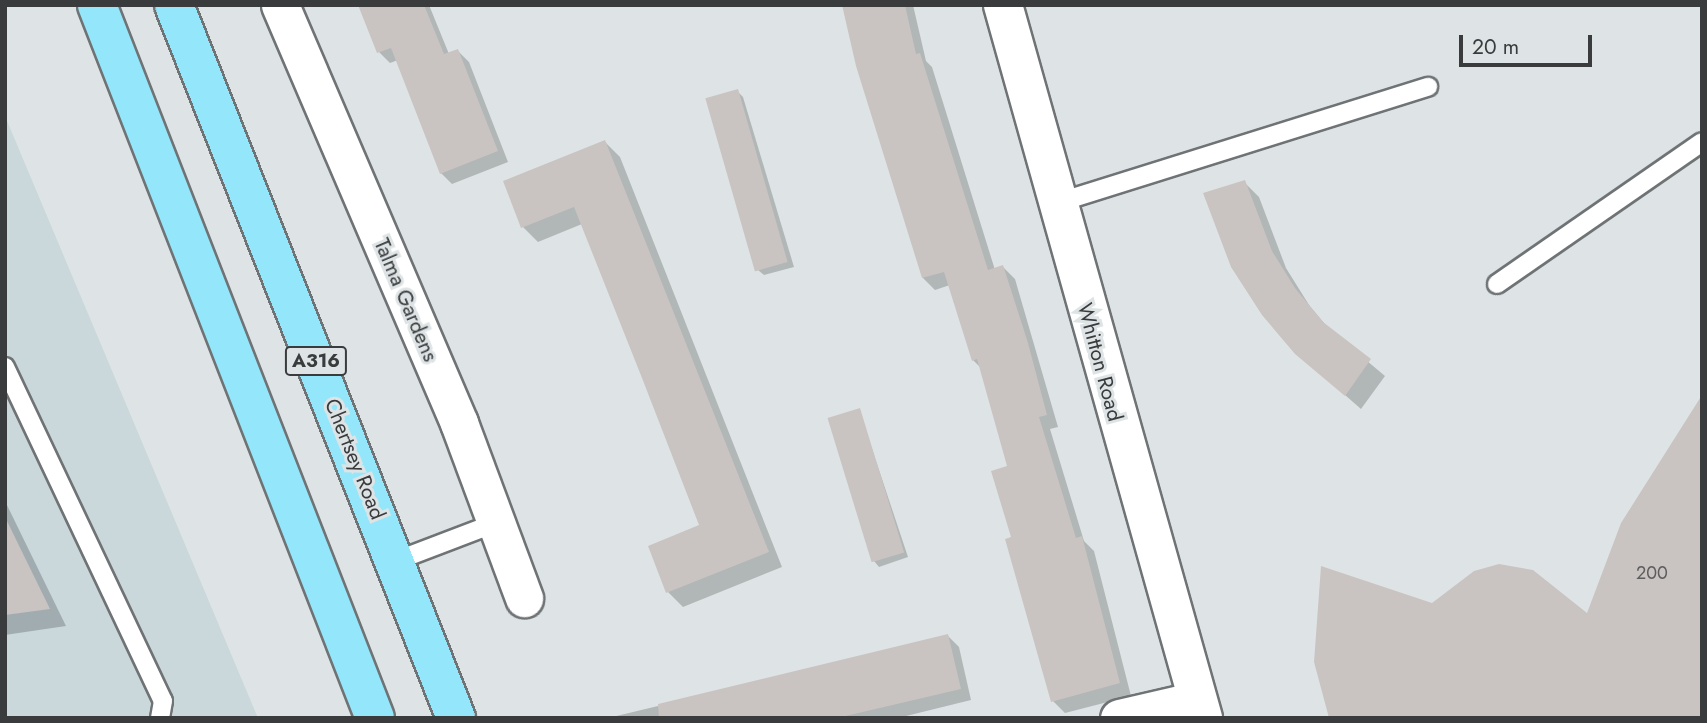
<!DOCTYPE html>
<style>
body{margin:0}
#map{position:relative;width:1707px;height:723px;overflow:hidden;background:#dee4e5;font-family:Jost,sans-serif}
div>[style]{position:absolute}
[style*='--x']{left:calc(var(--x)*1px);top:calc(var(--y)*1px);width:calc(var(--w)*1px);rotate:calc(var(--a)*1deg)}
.built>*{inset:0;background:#cad8dc}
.shadow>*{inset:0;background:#0003}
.building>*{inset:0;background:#c9c4c2;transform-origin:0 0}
.roads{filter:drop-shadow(2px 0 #6f7375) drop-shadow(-2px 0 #6f7375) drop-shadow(0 2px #6f7375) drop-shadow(0 -2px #6f7375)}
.service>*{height:18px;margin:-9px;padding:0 9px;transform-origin:9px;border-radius:9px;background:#fff}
.minor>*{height:37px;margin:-18.5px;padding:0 18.5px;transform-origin:18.5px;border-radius:18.5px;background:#fff}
.secondary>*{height:38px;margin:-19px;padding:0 19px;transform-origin:19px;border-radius:19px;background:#fff}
.trunk>*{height:38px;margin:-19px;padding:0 19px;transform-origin:19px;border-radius:19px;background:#94e6fa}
span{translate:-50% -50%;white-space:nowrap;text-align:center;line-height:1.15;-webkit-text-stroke:6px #dee4e5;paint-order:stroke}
.number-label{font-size:18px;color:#5d5d5e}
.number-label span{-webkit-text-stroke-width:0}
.shield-label span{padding:2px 5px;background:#dee4e5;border:2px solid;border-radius:5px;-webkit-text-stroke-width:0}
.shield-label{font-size:19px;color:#393b3c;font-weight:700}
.street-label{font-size:21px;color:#393b3c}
.frame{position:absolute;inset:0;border:7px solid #393b3c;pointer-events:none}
.scale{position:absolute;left:1459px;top:35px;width:133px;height:32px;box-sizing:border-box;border:4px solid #393b3c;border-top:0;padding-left:9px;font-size:21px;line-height:24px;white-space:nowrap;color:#393b3c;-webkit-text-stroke:5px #dee4e5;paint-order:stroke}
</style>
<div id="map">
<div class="built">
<div style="clip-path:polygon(5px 116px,258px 718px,5px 718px)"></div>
</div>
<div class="shadow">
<div style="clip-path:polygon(360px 5px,429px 5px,449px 54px,458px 51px,469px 62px,508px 162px,452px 184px,441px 173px,398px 60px,390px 63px,379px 52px)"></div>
<div style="clip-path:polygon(844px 5px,913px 5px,926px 61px,932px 67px,995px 270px,1003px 267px,1015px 279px,1058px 427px,1050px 429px,1084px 541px,1094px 551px,1131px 696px,1065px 713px,1053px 701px,1013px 538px,1009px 468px,982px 369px,973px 360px,950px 285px,935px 290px,923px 278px)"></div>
<div style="clip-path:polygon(737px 91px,743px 97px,794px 267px,764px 275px,758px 270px)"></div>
<div style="clip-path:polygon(605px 142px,620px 157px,782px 567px,683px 607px,668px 592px,702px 526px,582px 224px,538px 242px,523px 227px)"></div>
<div style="clip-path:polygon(1244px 182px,1259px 197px,1286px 268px,1309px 305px,1329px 329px,1385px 376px,1361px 409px,1297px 353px)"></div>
<div style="clip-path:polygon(859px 410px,908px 557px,879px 567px,874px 561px)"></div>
<div style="clip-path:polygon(5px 501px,66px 626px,5px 635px)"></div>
<div style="clip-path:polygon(948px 636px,959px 647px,971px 700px,898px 718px,608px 718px)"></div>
</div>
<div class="building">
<div style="clip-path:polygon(358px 5px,424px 5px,444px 54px,458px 49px,498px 151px,440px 174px,391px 48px,377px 53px)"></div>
<div style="clip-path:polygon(842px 5px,905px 5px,916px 54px,920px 53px,988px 270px,1003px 265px,1028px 343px,1047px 415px,1039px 417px,1076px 538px,1082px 536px,1120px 683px,1051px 702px,1005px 539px,1011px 537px,991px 471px,1007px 466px,977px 359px,972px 361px,944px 272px,922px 278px,856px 66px)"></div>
<div style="left:738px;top:89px;width:180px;height:34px;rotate:74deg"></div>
<div style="clip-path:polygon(605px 140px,769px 552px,666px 593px,648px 546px,699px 525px,642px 378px,574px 207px,521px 228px,503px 181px)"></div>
<div style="clip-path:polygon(1245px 180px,1272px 251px,1295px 288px,1323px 322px,1371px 359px,1345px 396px,1295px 354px,1262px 315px,1231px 267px,1203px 193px)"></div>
<div style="clip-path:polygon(1702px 395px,1702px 718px,1329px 718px,1314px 662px,1321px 566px,1432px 603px,1474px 571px,1499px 564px,1533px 570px,1587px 613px,1621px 523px)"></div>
<div style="left:860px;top:408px;width:151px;height:34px;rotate:73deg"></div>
<div style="clip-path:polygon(5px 517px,50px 609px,5px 615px)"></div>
<div style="clip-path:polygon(948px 634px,961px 689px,837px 718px,659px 718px,658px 704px)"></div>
</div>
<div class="roads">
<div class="service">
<div style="--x:1057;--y:203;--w:389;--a:-17.4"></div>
<div style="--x:1497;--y:284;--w:249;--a:-34.7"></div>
<div style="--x:5;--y:367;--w:369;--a:64.7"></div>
<div style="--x:163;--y:701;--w:17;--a:100"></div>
<div style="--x:396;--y:561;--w:109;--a:-20.9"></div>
</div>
<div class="minor">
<div style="--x:280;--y:5;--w:455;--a:66.8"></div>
<div style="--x:459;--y:423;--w:187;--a:69.6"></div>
<div style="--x:1119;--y:718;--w:80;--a:-13"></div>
</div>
<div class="secondary">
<div style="--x:1003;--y:5;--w:741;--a:74.33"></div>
</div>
<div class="trunk">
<div style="--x:97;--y:5;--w:765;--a:68.7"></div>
<div style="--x:174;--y:5;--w:767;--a:68.42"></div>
</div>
</div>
<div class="number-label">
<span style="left:1652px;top:573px">200</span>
</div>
<div class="shield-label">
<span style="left:316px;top:361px">A316</span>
</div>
<div class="street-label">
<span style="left:406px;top:300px;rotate:67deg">Talma Gardens</span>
<span style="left:1100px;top:362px;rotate:75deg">Whitton Road</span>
<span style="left:355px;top:459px;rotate:68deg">Chertsey Road</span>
</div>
<div class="frame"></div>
<div class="scale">20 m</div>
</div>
